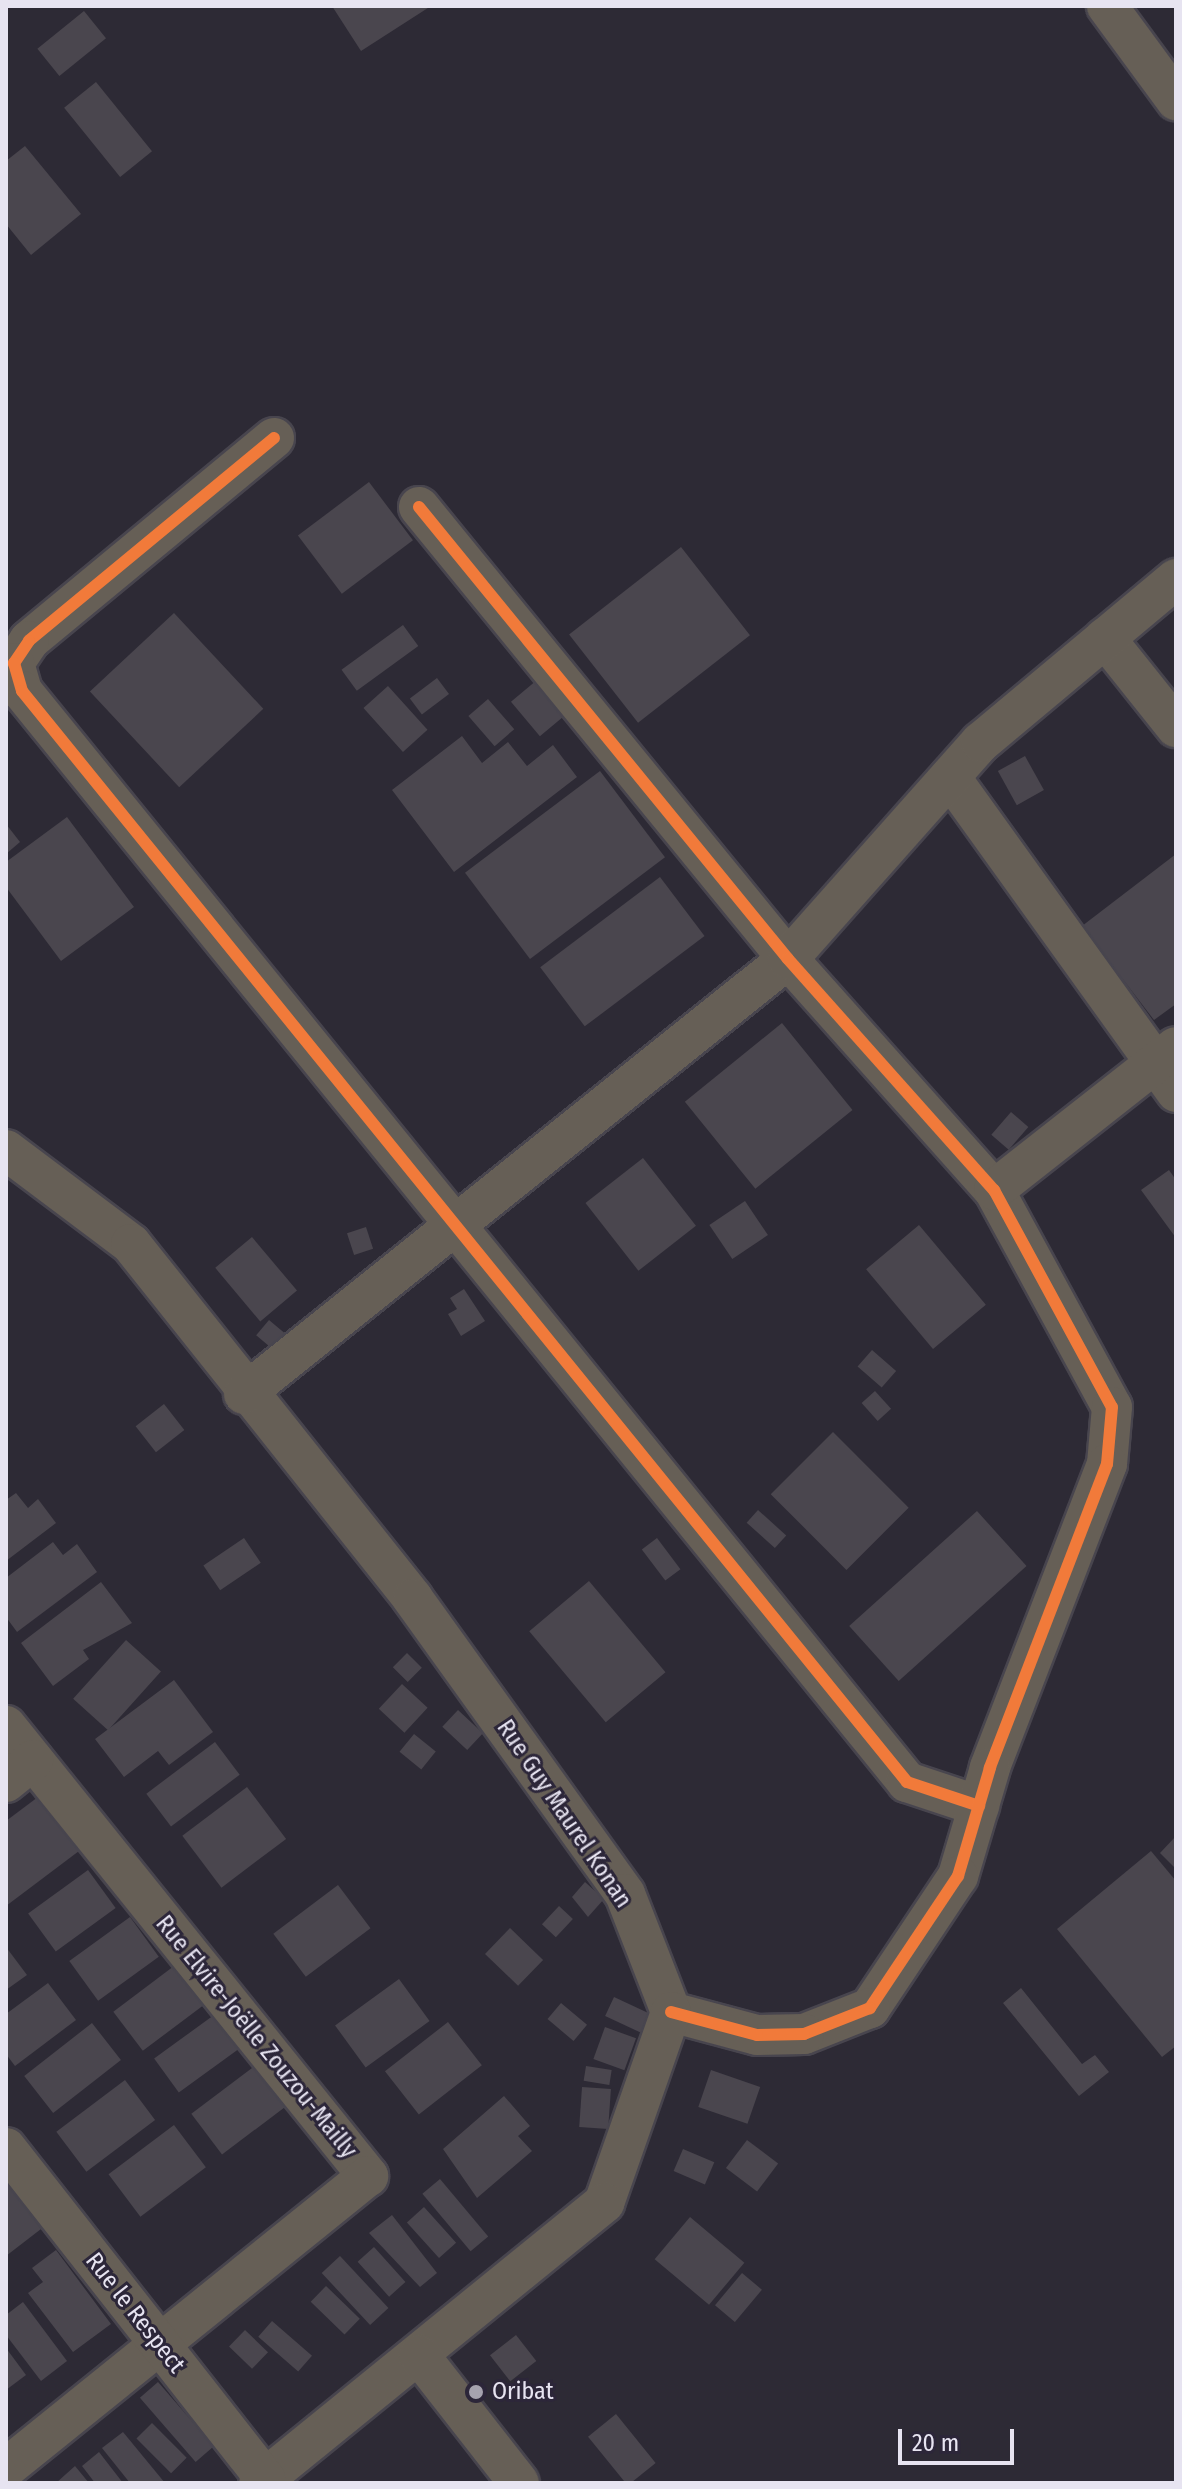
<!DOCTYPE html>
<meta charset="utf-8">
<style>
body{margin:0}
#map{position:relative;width:1182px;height:2489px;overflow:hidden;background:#2d2a35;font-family:"Fira Sans Condensed",sans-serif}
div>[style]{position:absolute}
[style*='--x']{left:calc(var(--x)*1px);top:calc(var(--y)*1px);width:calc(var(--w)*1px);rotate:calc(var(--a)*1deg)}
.building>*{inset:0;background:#4a464e;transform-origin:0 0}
.roads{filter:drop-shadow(2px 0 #48454e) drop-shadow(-2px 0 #48454e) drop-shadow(0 2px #48454e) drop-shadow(0 -2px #48454e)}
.minor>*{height:40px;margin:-20px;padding:0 20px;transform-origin:20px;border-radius:20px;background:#665f56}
.cycleway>*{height:12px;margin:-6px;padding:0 6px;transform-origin:6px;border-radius:6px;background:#f17a3a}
.dots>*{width:22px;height:22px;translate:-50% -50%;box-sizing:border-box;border:4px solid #2c2639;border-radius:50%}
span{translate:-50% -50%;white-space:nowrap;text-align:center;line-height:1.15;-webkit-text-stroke:6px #2c2639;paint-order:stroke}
.street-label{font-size:24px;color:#e7e4f1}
.poi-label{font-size:24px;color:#e7e4f1}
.left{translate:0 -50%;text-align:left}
.frame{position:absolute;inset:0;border:8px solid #e7e4f1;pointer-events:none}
.scale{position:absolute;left:898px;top:2429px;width:116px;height:36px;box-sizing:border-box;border:4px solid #e7e4f1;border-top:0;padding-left:10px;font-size:24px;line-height:28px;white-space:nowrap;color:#e7e4f1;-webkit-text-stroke:6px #2c2639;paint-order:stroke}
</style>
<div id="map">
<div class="building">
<div style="clip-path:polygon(332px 6px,431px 6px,361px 51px)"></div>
<div style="left:84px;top:11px;width:35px;height:60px;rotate:51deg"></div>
<div style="left:96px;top:82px;width:89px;height:41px;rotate:51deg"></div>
<div style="clip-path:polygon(25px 146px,81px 214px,31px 255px,6px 224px,6px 161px)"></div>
<div style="left:369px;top:482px;width:73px;height:89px;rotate:53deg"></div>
<div style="left:681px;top:547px;width:112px;height:142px;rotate:52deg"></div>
<div style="left:174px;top:613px;width:131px;height:115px;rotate:47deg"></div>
<div style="left:403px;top:625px;width:26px;height:76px;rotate:54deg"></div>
<div style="left:437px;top:678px;width:20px;height:34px;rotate:53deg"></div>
<div style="left:537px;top:680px;width:45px;height:34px;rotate:50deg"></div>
<div style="left:388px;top:686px;width:59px;height:33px;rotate:48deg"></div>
<div style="left:488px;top:699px;width:40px;height:26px;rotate:49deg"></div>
<div style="clip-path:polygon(462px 736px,482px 763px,508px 742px,527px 766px,553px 745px,577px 777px,454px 872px,392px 790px)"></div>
<div style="left:1025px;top:756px;width:39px;height:31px;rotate:61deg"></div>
<div style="left:600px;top:771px;width:108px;height:169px;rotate:53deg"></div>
<div style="clip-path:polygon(67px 817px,134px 907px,61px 961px,6px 887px,6px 862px)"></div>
<div style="clip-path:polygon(6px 824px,20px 842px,6px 854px)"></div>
<div style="clip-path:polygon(1176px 854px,1176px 1004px,1154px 1020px,1082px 926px)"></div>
<div style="left:660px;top:877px;width:74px;height:150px;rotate:53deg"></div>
<div style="left:782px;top:1023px;width:112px;height:125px;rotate:51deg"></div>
<div style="left:1011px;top:1112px;width:23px;height:30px;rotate:41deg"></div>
<div style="left:643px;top:1158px;width:86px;height:73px;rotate:52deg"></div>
<div style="clip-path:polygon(1169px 1170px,1176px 1180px,1176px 1238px,1141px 1190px)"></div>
<div style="left:745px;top:1201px;width:41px;height:43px;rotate:56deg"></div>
<div style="left:919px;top:1225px;width:104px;height:69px;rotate:50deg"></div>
<div style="left:366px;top:1227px;width:23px;height:20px;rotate:72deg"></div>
<div style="left:252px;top:1237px;width:70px;height:48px;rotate:50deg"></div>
<div style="clip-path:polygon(464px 1289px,485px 1321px,461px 1336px,448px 1314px,457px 1309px,450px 1298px)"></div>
<div style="left:269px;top:1320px;width:35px;height:20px;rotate:40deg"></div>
<div style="left:872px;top:1350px;width:32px;height:22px;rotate:41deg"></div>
<div style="left:875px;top:1391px;width:24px;height:18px;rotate:48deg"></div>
<div style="left:164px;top:1404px;width:33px;height:36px;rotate:52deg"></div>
<div style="left:833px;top:1432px;width:107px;height:88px;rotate:45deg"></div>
<div style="clip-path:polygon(16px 1493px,28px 1508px,38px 1499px,56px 1523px,6px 1561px,6px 1500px)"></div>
<div style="left:758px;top:1510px;width:38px;height:17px;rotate:42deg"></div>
<div style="left:977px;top:1511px;width:74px;height:172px;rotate:48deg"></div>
<div style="left:244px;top:1538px;width:30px;height:49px;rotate:56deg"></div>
<div style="left:657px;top:1538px;width:39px;height:19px;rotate:53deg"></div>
<div style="clip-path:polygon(53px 1542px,63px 1555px,77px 1544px,97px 1572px,17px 1632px,6px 1617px,6px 1578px)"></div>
<div style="left:589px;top:1581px;width:119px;height:78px;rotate:50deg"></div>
<div style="clip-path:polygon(101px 1582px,132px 1623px,83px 1650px,89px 1659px,53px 1686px,21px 1643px)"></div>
<div style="left:126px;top:1640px;width:47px;height:79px;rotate:42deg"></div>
<div style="left:407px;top:1653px;width:21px;height:20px;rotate:45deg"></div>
<div style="clip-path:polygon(174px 1680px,213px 1732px,169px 1765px,158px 1751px,124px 1777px,95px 1739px)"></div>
<div style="left:402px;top:1684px;width:35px;height:34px;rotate:43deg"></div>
<div style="left:458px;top:1710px;width:34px;height:23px;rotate:43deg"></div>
<div style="left:414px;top:1734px;width:28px;height:23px;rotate:39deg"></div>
<div style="left:215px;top:1742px;width:41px;height:86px;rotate:53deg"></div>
<div style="left:247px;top:1787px;width:65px;height:81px;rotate:53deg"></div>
<div style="clip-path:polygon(42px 1794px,83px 1848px,6px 1906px,6px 1821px)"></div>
<div style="clip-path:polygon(1176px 1836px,1176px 1869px,1160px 1853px)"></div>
<div style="clip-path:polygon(1151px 1851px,1176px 1881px,1176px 2046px,1162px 2057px,1057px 1929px)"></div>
<div style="left:88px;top:1870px;width:47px;height:74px;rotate:54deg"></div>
<div style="clip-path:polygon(585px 1882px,604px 1899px,588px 1917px,572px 1897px)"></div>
<div style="left:338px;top:1885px;width:54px;height:81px;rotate:53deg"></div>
<div style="left:559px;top:1906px;width:19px;height:25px;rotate:43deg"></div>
<div style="left:130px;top:1917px;width:49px;height:75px;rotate:54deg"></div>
<div style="left:510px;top:1928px;width:46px;height:36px;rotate:44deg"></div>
<div style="clip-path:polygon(6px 1947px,27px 1975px,6px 1990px)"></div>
<div style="left:174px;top:1966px;width:49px;height:76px;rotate:53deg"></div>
<div style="left:399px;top:1979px;width:52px;height:79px;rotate:54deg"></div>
<div style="clip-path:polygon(48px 1983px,76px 2020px,15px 2066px,6px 2054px,6px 2014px)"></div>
<div style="clip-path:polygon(1021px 1988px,1082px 2064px,1095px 2055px,1109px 2072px,1079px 2096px,1003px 2003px)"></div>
<div style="left:614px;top:1997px;width:42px;height:21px;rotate:25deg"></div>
<div style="left:561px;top:2003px;width:34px;height:21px;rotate:40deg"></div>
<div style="left:214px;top:2015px;width:42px;height:74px;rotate:54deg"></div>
<div style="left:448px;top:2022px;width:55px;height:80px;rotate:52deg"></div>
<div style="left:92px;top:2023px;width:47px;height:86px;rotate:52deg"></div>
<div style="left:605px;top:2027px;width:33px;height:34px;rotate:20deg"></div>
<div style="left:260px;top:2062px;width:51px;height:86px;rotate:53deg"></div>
<div style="left:586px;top:2066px;width:26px;height:15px;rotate:9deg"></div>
<div style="left:711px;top:2070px;width:52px;height:39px;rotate:19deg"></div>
<div style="left:125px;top:2080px;width:50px;height:86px;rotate:53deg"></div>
<div style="left:582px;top:2087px;width:29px;height:40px;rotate:4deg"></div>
<div style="clip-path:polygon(504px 2096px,530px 2126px,518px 2136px,532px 2151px,477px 2198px,443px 2149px)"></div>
<div style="left:174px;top:2125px;width:53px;height:82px;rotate:53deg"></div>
<div style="left:747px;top:2140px;width:39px;height:35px;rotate:37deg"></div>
<div style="left:683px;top:2149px;width:34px;height:24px;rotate:23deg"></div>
<div style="left:440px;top:2179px;width:75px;height:23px;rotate:50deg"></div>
<div style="clip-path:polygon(6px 2182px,41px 2229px,6px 2256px)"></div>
<div style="left:424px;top:2207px;width:48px;height:23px;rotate:48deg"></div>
<div style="clip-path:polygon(392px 2215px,437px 2273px,420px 2287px,369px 2233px)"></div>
<div style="left:690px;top:2217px;width:71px;height:55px;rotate:40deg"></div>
<div style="left:374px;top:2247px;width:47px;height:22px;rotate:48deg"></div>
<div style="clip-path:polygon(56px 2250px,111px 2324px,73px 2352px,28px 2293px,43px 2282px,32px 2268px)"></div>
<div style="left:340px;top:2256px;width:71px;height:25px;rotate:47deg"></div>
<div style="left:742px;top:2273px;width:26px;height:42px;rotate:40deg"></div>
<div style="left:326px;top:2286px;width:47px;height:22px;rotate:44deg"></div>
<div style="clip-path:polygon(23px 2302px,67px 2361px,41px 2381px,6px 2335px,6px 2315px)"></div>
<div style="left:272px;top:2321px;width:53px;height:21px;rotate:41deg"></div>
<div style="left:245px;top:2330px;width:32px;height:23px;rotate:44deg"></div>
<div style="left:516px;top:2335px;width:33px;height:33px;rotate:52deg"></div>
<div style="clip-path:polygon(6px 2348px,26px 2375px,6px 2390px)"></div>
<div style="left:158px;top:2382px;width:85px;height:24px;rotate:49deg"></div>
<div style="left:616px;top:2414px;width:63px;height:36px;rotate:51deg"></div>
<div style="left:152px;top:2423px;width:49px;height:22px;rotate:45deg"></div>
<div style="clip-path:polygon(123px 2432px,165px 2483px,130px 2483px,102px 2448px)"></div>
<div style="clip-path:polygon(99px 2452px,123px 2483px,95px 2483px,82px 2466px)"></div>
<div style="clip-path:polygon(75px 2466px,89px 2483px,56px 2483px)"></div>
</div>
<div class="roads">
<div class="minor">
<div style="--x:1107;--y:6;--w:117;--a:53.7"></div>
<div style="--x:274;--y:438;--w:318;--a:140.4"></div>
<div style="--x:29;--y:641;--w:27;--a:124"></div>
<div style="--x:14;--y:663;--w:29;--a:74"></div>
<div style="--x:22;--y:691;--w:1405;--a:50.95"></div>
<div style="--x:907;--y:1782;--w:76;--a:18.4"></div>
<div style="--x:419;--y:507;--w:583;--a:50.77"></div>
<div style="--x:788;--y:959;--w:310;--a:48.3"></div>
<div style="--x:994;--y:1190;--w:247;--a:61.5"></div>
<div style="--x:1112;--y:1407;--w:57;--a:95"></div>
<div style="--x:1107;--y:1464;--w:326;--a:111.1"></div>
<div style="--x:990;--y:1768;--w:113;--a:106.5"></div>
<div style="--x:958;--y:1876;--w:159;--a:123.7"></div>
<div style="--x:870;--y:2008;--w:71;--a:158.5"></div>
<div style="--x:804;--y:2034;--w:47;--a:178.8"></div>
<div style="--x:757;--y:2035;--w:89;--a:-165"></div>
<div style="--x:1105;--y:638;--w:114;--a:51.4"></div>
<div style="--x:950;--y:777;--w:388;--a:54.3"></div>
<div style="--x:6;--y:1150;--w:156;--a:36.9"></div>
<div style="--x:131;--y:1244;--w:453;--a:51.5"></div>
<div style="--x:413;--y:1599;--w:363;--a:54.3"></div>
<div style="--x:625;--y:1894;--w:127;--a:68.7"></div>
<div style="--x:671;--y:2012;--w:202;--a:109.3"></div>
<div style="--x:604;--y:2203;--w:444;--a:140.9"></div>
<div style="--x:994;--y:1190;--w:231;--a:-38.2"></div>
<div style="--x:244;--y:1394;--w:697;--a:-38.65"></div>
<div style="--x:788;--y:959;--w:290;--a:-48.4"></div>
<div style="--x:981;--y:742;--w:254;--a:-39.9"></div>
<div style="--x:6;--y:1726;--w:578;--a:51.19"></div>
<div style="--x:368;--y:2176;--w:465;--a:141.1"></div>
<div style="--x:6;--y:1782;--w:35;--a:-39"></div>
<div style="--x:6;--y:2148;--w:420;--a:51.9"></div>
<div style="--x:419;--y:2355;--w:162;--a:52"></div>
</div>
</div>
<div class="cycleway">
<div style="--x:274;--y:438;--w:318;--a:140.4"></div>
<div style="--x:29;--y:641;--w:27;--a:124"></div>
<div style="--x:14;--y:663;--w:29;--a:74"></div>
<div style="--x:22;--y:691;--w:1405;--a:50.95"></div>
<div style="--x:907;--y:1782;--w:76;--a:18.4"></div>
<div style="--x:419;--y:507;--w:583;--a:50.77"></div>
<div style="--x:788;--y:959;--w:310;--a:48.3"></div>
<div style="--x:994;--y:1190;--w:247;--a:61.5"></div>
<div style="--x:1112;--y:1407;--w:57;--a:95"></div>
<div style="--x:1107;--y:1464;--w:326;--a:111.1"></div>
<div style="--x:990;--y:1768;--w:113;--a:106.5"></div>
<div style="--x:958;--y:1876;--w:159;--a:123.7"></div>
<div style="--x:870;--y:2008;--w:71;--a:158.5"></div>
<div style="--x:804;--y:2034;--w:47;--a:178.8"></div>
<div style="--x:757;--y:2035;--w:89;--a:-165"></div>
</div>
<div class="dots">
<div style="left:476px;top:2392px;background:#a6a3af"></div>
</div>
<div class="street-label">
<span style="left:564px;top:1814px;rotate:56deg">Rue Guy Maurel Konan</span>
<span style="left:256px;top:2037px;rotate:51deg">Rue Elvire-Joëlle Zouzou-Mailly</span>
<span style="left:135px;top:2313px;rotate:52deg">Rue le Respect</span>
</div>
<div class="poi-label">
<span class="left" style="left:492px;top:2392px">Oribat</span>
</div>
<div class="frame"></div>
<div class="scale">20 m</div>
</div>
